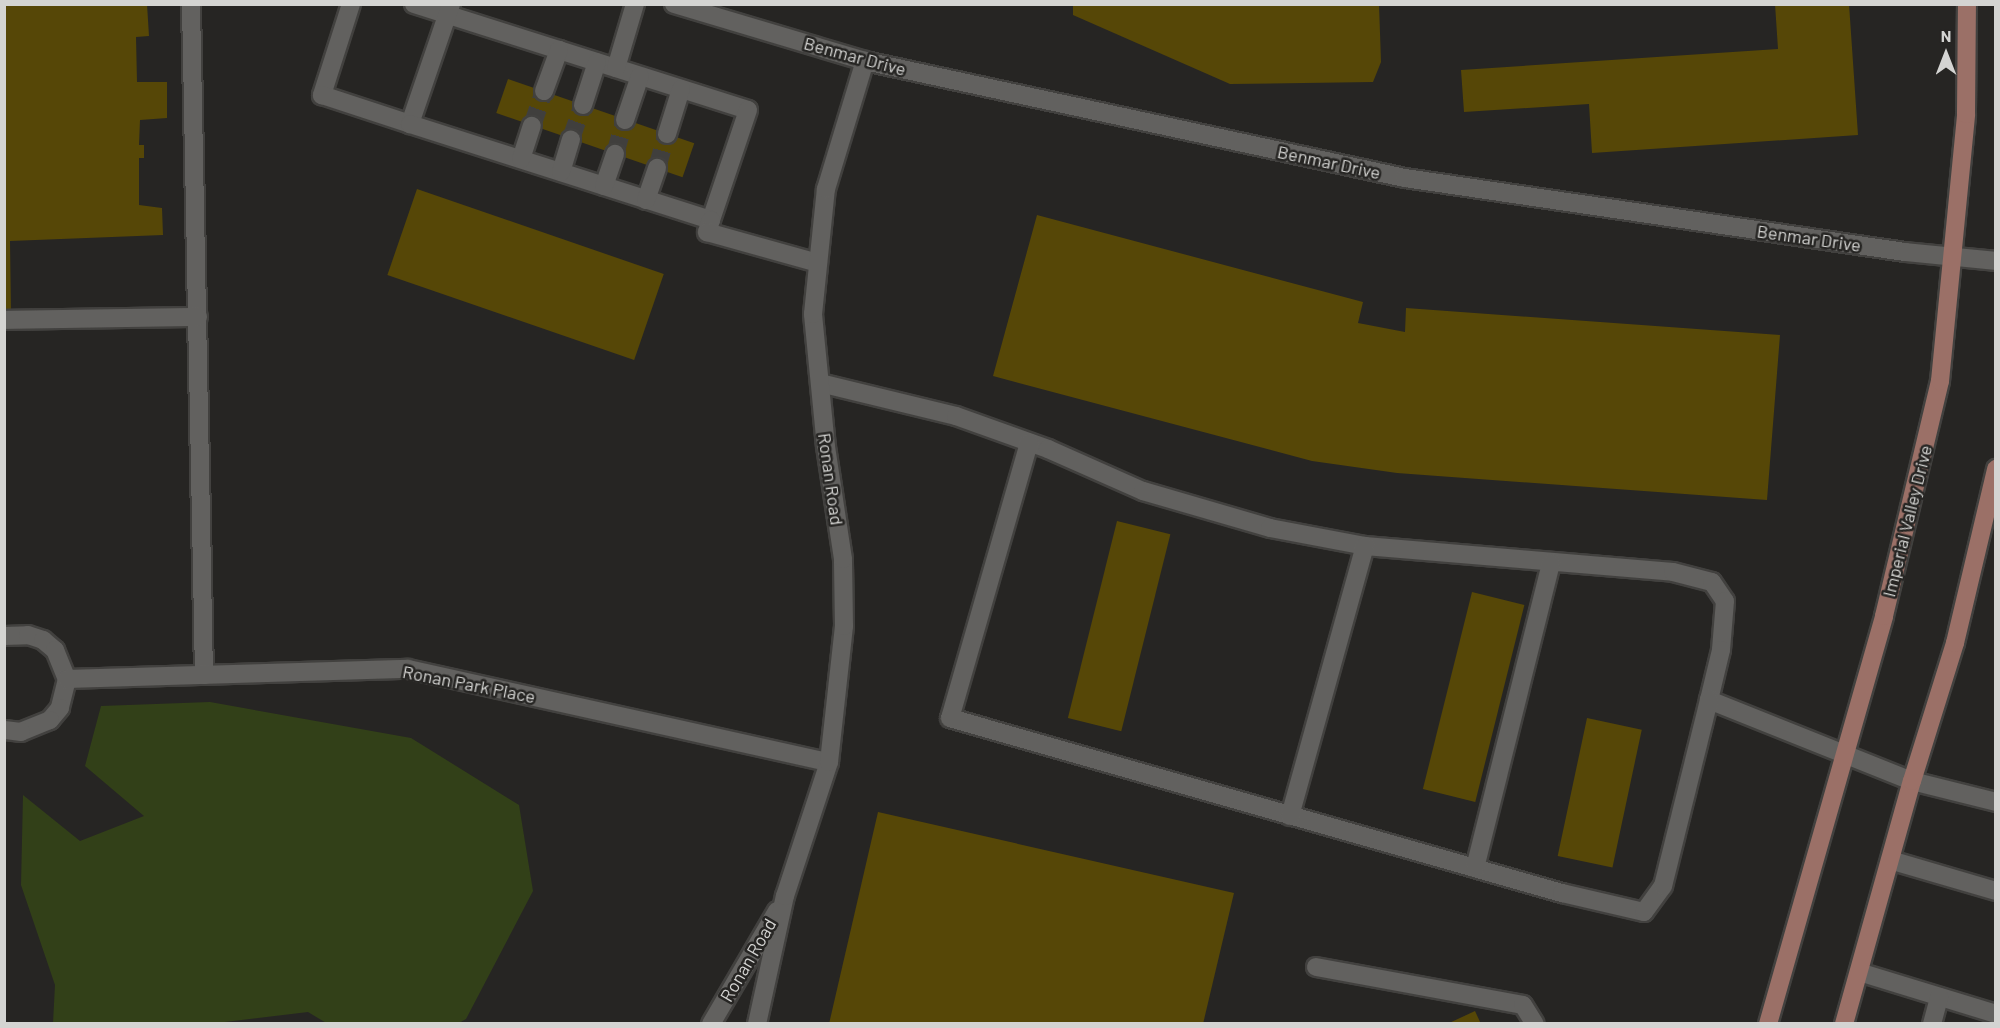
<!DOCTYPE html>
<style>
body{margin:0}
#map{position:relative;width:2000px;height:1028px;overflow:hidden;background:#262523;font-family:Barlow,sans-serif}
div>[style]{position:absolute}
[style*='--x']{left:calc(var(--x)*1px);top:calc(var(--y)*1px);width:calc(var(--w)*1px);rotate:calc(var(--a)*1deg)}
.green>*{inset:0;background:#324018}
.building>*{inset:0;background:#564707;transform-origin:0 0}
.minor-tunnel>*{height:18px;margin-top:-9px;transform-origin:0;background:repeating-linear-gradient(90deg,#403f3d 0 18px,transparent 0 27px)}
.roads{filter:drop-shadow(2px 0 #42413f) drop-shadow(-2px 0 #42413f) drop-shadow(0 2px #42413f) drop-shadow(0 -2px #42413f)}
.minor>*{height:18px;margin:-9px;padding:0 9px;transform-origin:9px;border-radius:9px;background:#62615f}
.major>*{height:18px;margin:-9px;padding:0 9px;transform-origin:9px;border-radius:9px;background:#9b7067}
span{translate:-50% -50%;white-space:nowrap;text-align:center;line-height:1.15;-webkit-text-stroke:5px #262523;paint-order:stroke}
.street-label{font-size:18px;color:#d4d4d2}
.frame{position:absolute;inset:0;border:6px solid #d4d4d2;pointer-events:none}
.north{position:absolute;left:1916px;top:24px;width:60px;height:60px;-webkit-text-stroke:4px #262523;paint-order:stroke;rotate:0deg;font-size:16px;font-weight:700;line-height:24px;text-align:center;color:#d4d4d2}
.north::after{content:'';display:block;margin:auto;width:21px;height:27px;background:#d4d4d2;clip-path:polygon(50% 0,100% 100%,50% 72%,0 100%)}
</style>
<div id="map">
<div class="green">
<div style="clip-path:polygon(210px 702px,411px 738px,519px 805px,533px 891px,466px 1019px,457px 1024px,328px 1024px,308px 1012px,208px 1024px,53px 1023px,55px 985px,21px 885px,23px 795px,80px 841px,144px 816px,85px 766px,101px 706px)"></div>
</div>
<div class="building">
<div style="clip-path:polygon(4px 4px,147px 4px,149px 36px,136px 37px,137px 82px,167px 82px,167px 118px,140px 120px,139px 145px,144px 145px,144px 158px,139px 158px,139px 205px,162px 208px,163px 235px,10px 241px,11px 313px,4px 313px)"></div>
<div style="clip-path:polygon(1073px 4px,1379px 4px,1381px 62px,1373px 82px,1230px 84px,1073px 15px)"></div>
<div style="clip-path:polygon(1775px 4px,1849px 4px,1858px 135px,1592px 153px,1589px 104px,1464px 112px,1461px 70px,1778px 49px)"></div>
<div style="left:508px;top:79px;width:197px;height:36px;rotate:19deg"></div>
<div style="left:417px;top:189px;width:261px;height:91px;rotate:19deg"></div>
<div style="clip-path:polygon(1037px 215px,1363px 302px,1358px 323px,1405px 332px,1406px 308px,1780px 335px,1767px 500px,1397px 473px,1312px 461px,993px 376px)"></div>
<div style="left:1117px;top:521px;width:55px;height:203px;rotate:14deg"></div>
<div style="left:1472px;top:592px;width:54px;height:203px;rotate:14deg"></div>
<div style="left:1587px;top:718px;width:56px;height:141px;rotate:12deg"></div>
<div style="clip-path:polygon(878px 812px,1234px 893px,1203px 1024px,829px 1024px)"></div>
<div style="clip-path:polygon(1475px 1011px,1481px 1024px,1447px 1024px)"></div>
</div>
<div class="minor-tunnel">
<div style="--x:532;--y:126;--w:37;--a:-71"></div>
<div style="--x:571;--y:139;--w:36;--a:-71"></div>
<div style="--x:615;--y:154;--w:35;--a:-74"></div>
<div style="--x:657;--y:168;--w:35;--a:-74"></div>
</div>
<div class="roads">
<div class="minor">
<div style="--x:191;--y:4;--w:671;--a:88.89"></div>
<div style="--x:351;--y:4;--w:96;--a:107.7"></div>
<div style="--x:322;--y:95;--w:93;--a:18.2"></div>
<div style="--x:414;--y:4;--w:350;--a:17.6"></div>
<div style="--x:748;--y:110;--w:116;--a:108.6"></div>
<div style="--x:451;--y:4;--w:127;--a:108.9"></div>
<div style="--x:410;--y:124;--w:316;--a:17.7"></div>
<div style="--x:711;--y:220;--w:13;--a:108"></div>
<div style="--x:707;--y:232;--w:115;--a:15.6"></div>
<div style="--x:674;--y:4;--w:199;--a:16.6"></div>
<div style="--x:865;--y:61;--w:553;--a:12.23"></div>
<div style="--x:1405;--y:178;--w:505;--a:8.42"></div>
<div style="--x:1905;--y:252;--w:91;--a:5.6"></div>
<div style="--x:616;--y:68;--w:67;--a:-73.5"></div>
<div style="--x:544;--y:91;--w:44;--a:-69.9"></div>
<div style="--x:583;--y:105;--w:45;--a:-72"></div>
<div style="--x:625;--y:120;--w:46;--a:-71.2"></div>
<div style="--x:667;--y:134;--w:47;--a:-72.7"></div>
<div style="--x:521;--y:159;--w:35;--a:-72"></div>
<div style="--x:561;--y:172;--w:34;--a:-73"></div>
<div style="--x:604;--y:186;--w:34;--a:-71"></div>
<div style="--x:646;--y:200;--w:34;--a:-71"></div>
<div style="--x:4;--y:320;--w:194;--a:-0.9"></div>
<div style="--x:820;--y:383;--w:140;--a:13.6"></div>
<div style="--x:956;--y:416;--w:98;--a:19.7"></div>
<div style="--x:1048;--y:449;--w:104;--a:23.9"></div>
<div style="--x:1143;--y:491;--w:132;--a:16.2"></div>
<div style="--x:1270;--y:528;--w:97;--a:10.7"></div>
<div style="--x:1365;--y:546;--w:309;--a:4.8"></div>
<div style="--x:1673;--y:572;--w:40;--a:14.4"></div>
<div style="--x:1712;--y:582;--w:23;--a:56"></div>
<div style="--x:1725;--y:601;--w:49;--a:94.7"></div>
<div style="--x:1721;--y:650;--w:51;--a:103.5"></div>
<div style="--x:1709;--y:700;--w:219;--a:21.8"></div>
<div style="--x:1912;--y:781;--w:87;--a:14"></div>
<div style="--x:1029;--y:443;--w:286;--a:106"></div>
<div style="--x:950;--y:718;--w:637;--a:15.96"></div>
<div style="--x:1562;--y:893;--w:84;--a:13"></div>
<div style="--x:1644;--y:912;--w:32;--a:-54"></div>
<div style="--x:1663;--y:886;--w:192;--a:-76.1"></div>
<div style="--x:4;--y:636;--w:24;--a:-2"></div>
<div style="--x:28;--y:635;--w:16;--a:18"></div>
<div style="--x:43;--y:640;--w:16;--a:40"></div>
<div style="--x:55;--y:650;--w:31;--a:68"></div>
<div style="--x:67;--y:679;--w:30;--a:104"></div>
<div style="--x:60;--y:708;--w:16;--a:130"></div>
<div style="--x:50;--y:720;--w:31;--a:158"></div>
<div style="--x:21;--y:732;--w:17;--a:-173"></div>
<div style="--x:67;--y:679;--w:341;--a:-1.7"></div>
<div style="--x:408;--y:669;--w:431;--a:12.5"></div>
<div style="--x:1290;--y:816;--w:280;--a:-74.5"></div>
<div style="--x:1890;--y:860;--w:110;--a:16.3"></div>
<div style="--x:1475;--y:868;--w:314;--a:-76"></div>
<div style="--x:1316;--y:967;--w:210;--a:10.4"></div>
<div style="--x:1523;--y:1005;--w:22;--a:58"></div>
<div style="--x:1859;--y:972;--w:143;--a:17"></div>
<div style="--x:711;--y:1024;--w:131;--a:-59.7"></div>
<div style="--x:757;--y:1024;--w:131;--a:-77.7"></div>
<div style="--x:785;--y:896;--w:141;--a:-71.8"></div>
<div style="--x:829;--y:762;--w:137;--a:-83.7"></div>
<div style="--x:844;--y:626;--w:67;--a:-90.9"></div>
<div style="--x:843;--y:559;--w:113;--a:-98.6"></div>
<div style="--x:826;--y:447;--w:134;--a:-95.6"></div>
<div style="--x:813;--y:314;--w:126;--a:-84.1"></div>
<div style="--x:826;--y:189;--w:134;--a:-73.1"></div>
<div style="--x:1932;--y:1024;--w:28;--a:-75"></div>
</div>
<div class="major">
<div style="--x:1768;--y:1024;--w:424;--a:-74.1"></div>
<div style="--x:1884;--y:616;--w:242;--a:-76.6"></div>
<div style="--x:1940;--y:381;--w:268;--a:-84.4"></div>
<div style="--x:1966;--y:114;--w:110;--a:-89.5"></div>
<div style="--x:1844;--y:1024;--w:252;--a:-74.4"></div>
<div style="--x:1912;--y:781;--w:145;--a:-72.7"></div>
<div style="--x:1955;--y:643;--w:179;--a:-76.7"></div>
</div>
</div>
<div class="street-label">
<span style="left:855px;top:56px;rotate:15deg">Benmar Drive</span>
<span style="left:1329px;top:162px;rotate:12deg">Benmar Drive</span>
<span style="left:1809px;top:238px;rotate:8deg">Benmar Drive</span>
<span style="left:831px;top:479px;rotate:82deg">Ronan Road</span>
<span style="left:1907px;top:521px;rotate:-76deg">Imperial Valley Drive</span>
<span style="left:469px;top:684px;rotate:11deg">Ronan Park Place</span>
<span style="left:748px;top:960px;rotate:-60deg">Ronan Road</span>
</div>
<div class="frame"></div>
<div class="north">N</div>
</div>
